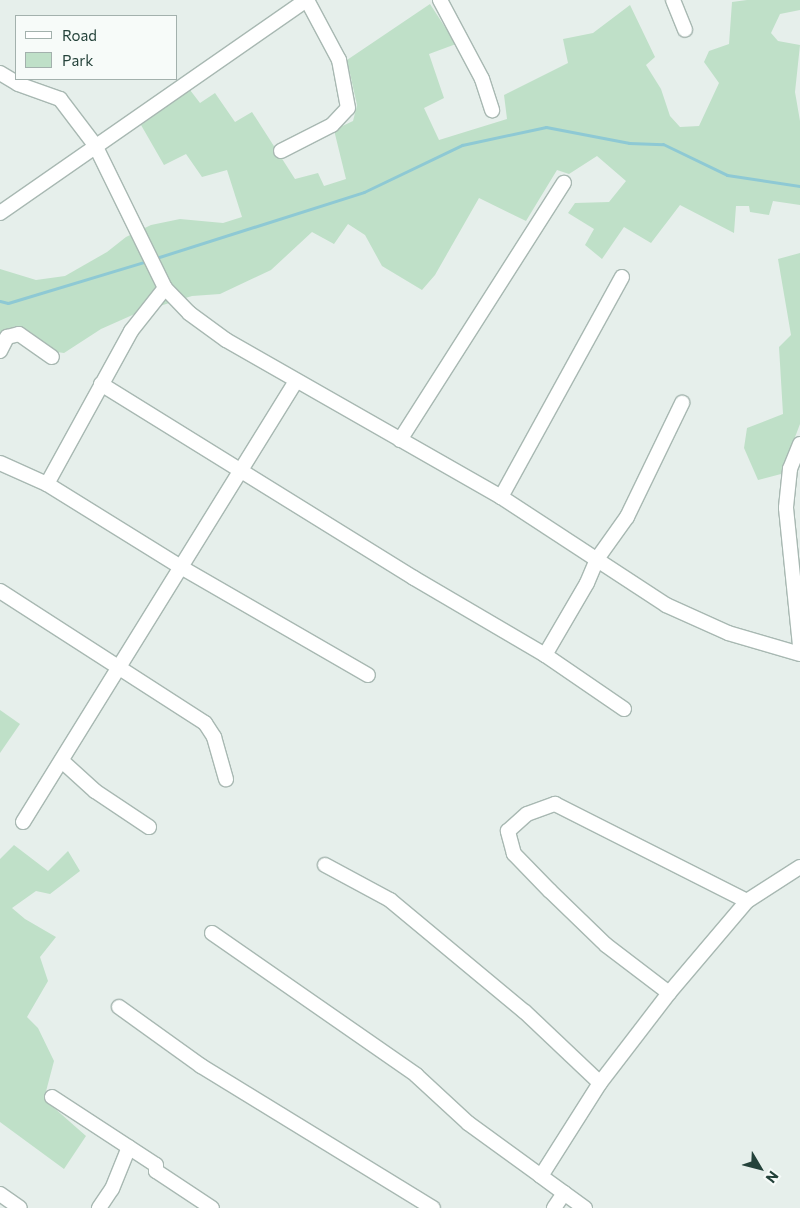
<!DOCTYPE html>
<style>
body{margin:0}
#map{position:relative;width:800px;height:1208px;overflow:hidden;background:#e6efeb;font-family:Commissioner,sans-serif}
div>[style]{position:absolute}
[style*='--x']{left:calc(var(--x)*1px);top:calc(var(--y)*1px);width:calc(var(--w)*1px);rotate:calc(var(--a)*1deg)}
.green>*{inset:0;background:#bfe0c8}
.stream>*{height:3px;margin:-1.5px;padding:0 1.5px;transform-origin:1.5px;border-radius:1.5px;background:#8ec9d4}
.roads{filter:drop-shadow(1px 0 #a8b8b2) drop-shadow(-1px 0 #a8b8b2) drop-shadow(0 1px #a8b8b2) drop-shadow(0 -1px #a8b8b2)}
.minor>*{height:14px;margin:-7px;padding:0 7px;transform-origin:7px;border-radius:7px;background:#fff}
span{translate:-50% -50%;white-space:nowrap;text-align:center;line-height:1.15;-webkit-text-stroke:4.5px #f7fbf9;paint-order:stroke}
.legend{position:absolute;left:15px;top:15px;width:162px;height:65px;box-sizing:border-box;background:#f7fbf9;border:1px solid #a3b1ad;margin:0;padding:6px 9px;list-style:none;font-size:15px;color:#24423a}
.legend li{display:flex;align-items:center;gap:10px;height:25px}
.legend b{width:25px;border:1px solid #a3b1ad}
.north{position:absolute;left:735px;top:1143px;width:50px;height:50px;-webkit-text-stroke:4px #f7fbf9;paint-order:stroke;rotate:127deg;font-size:14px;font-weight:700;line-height:20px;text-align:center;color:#24423a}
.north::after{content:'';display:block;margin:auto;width:18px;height:22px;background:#24423a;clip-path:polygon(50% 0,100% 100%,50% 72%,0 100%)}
</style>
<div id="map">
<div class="green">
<div style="clip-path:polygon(747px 0,800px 0,800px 10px,780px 14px,771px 33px,778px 41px,800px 45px,795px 92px,800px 121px,800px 205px,773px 201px,769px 215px,750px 212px,749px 206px,736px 206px,734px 233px,680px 205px,651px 243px,624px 227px,602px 259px,585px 245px,594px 229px,568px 213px,575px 203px,609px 202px,626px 181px,597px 156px,569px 174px,557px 170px,526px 221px,479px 198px,435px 275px,422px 290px,382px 266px,365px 235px,348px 224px,334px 244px,312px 232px,271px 270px,220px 294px,192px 296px,137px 313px,101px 329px,64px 353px,50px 351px,32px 333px,15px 326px,0 337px,0 269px,36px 280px,65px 276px,107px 252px,126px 237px,151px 225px,180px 219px,223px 223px,242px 217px,227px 170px,202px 177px,186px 154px,164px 165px,141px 125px,190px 90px,200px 103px,215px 93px,235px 122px,252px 112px,295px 179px,318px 173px,324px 186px,346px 179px,334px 130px,353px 121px,357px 105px,347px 60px,430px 4px,456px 44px,429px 54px,444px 98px,424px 108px,439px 140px,507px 119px,504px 95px,568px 63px,563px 39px,593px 33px,630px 5px,655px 57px,646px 65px,661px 89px,670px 116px,680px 127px,699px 126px,719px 83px,704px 62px,709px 51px,729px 44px,732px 2px)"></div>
<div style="clip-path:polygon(800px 253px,800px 424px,781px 474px,758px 480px,744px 448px,747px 428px,783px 414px,779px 347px,791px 335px,778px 259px)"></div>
<div style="clip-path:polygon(0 710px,20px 724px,0 753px)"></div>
<div style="clip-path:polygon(14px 845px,48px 871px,68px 851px,80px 871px,50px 894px,36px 891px,12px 908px,25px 919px,56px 937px,40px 957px,48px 981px,27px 1017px,38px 1028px,54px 1061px,44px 1099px,86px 1136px,64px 1169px,0 1122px,0 859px)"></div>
</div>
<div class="stream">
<div style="--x:156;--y:258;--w:218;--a:-17.6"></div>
<div style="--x:364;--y:192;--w:109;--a:-25.6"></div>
<div style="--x:462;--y:145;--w:86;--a:-12.1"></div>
<div style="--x:546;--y:127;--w:85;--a:10.9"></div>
<div style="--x:629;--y:143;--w:34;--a:2"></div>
<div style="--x:663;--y:144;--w:71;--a:25.8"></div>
<div style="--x:727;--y:175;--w:74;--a:8.6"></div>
<div style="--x:0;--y:301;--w:8;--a:14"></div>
<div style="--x:8;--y:303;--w:145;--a:-16.8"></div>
</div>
<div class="roads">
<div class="minor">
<div style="--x:440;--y:0;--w:89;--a:62"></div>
<div style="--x:482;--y:79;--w:33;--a:72"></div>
<div style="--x:673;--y:0;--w:32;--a:68"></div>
<div style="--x:0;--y:73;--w:21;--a:31"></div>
<div style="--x:18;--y:84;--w:45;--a:19.7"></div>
<div style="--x:60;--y:99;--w:58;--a:52.7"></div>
<div style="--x:95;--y:145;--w:159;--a:63.9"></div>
<div style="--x:165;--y:288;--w:35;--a:46"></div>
<div style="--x:189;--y:313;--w:46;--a:36.1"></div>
<div style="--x:226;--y:340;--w:317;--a:29.7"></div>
<div style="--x:501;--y:497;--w:197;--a:33.2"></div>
<div style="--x:666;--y:605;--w:68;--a:24.3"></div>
<div style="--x:728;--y:633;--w:75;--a:16.3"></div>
<div style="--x:281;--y:151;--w:57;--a:-27"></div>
<div style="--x:332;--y:125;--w:23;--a:-47"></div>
<div style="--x:348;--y:108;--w:49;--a:-100.6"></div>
<div style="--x:339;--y:60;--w:68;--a:-118.1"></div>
<div style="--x:0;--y:213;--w:374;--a:-34.8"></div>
<div style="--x:0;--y:351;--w:16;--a:-63"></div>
<div style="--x:7;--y:337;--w:12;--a:-14"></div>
<div style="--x:19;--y:334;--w:40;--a:34.9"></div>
<div style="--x:101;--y:384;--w:368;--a:31.8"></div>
<div style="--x:414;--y:578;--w:152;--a:30.4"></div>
<div style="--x:400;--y:440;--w:305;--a:-57.5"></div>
<div style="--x:800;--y:444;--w:27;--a:112"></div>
<div style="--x:790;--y:469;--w:39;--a:96"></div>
<div style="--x:786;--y:508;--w:139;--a:84.2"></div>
<div style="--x:0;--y:463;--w:51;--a:24.1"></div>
<div style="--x:47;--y:484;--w:155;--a:31.8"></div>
<div style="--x:179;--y:566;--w:218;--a:30"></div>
<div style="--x:47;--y:484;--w:175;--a:-61.2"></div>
<div style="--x:131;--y:331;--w:55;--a:-51.7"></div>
<div style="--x:501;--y:497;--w:251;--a:-61.2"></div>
<div style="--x:0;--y:591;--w:244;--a:32.8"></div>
<div style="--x:205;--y:723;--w:17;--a:57"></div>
<div style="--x:214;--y:737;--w:44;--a:74.1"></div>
<div style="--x:624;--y:709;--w:96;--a:-145.6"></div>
<div style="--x:545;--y:655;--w:83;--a:-59.7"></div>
<div style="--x:587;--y:583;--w:26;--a:-67"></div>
<div style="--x:597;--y:559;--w:52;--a:-54.5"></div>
<div style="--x:627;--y:517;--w:127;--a:-64.2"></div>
<div style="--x:62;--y:761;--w:45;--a:42.3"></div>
<div style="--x:95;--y:791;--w:65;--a:33.7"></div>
<div style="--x:23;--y:822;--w:519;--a:-58.24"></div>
<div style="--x:325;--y:865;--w:74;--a:28.3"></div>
<div style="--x:390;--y:900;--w:175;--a:39.7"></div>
<div style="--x:525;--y:1012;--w:103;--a:43.4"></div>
<div style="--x:212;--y:933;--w:249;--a:34.8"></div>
<div style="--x:416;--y:1075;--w:71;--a:42.7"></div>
<div style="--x:468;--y:1123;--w:90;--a:36"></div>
<div style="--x:669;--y:993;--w:79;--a:-142.7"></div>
<div style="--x:606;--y:945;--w:78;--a:-136"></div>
<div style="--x:550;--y:891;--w:52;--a:-134.2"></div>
<div style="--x:514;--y:854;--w:24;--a:-105"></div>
<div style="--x:508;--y:831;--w:25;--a:-42"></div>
<div style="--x:527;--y:814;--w:30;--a:-20"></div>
<div style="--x:555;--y:804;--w:215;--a:26.8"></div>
<div style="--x:119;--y:1007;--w:101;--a:35.7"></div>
<div style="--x:201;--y:1066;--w:272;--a:31.5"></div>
<div style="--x:52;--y:1097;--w:124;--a:33.2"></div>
<div style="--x:156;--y:1165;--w:6;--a:90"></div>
<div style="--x:156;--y:1171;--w:67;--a:33.5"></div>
<div style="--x:564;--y:1193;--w:26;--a:36"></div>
<div style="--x:0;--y:1194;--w:24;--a:35"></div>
<div style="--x:99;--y:1208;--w:23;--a:-56"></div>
<div style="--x:112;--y:1189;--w:45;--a:-68"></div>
<div style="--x:554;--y:1208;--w:18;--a:-56"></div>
<div style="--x:564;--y:1193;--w:29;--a:-144"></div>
<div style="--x:541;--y:1176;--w:110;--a:-57.6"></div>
<div style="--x:600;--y:1083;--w:113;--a:-52.5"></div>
<div style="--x:669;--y:993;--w:121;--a:-49.7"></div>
<div style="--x:747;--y:901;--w:63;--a:-32.7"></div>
</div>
</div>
<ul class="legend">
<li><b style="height:6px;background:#fff"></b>Road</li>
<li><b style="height:14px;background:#bfe0c8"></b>Park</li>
</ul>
<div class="north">N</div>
</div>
